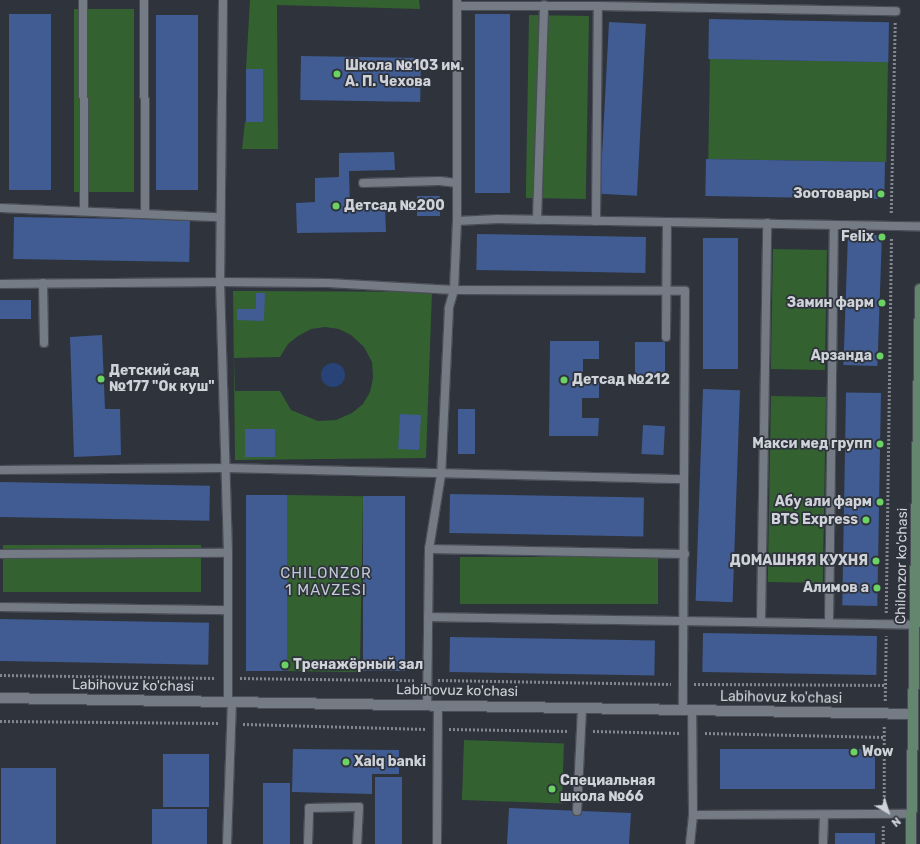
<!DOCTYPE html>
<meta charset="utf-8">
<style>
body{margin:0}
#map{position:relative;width:920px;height:844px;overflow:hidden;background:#2e333c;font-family:Rubik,sans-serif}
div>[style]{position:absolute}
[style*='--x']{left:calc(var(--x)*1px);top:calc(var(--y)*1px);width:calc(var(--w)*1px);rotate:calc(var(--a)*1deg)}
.green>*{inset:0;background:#33612f;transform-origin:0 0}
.water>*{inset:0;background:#284377}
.round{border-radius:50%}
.building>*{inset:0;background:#405c92;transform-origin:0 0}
.path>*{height:2.5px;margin-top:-1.25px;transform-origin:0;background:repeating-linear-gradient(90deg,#83878f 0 2px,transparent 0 4px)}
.roads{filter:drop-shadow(1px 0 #4a4e56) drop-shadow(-1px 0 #4a4e56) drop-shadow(0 1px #4a4e56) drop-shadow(0 -1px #4a4e56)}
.service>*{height:8px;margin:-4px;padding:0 4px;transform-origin:4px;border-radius:4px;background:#757b85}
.minor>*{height:10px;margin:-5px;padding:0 5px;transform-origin:5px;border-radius:5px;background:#757b85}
.secondary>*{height:10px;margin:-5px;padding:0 5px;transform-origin:5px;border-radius:5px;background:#65866e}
.dots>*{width:11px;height:11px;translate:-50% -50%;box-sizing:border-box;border:2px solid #2e333c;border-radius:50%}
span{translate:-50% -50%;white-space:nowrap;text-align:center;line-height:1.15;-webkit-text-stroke:3.5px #2e333c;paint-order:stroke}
.poi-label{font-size:14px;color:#cfd2d8;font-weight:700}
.left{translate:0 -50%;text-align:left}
.right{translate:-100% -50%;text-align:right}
.street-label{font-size:14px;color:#cfd2d8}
.neighbourhood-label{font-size:15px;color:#c1c7d3;letter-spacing:1px}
.north{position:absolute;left:868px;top:792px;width:40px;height:40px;-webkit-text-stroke:3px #2e333c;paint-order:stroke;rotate:141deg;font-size:11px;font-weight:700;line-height:16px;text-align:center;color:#cfd2d8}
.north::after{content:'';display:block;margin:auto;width:14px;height:18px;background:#cfd2d8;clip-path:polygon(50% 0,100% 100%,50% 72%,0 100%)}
</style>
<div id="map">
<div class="green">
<div style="clip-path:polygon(250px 0,419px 0,420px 9px,277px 5px,278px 149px,242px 149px,245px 122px,263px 122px,263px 69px,246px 69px)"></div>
<div style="left:74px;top:9px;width:60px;height:183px"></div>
<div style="left:529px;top:15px;width:60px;height:183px;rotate:1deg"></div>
<div style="left:710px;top:59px;width:178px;height:100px;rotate:1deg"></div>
<div style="left:773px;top:249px;width:54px;height:120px;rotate:1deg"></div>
<div style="clip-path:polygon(evenodd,233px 291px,432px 292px,426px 458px,235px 460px,233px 291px,325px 327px,339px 329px,351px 335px,364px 347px,372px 362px,373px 378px,370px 392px,363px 404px,352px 413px,336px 420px,318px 421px,291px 410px,280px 391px,235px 391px,234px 358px,280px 357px,288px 344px,298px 336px,311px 329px,325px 327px)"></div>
<div style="left:771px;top:396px;width:55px;height:186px;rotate:1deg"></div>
<div style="left:287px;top:495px;width:76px;height:176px;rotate:1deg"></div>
<div style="left:201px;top:545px;width:47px;height:198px;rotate:90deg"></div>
<div style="left:658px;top:557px;width:47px;height:198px;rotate:90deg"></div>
<div style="left:464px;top:740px;width:100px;height:60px;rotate:2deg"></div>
</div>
<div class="water">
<div class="round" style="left:321px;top:363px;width:24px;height:24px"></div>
</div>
<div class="building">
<div style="left:51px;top:14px;width:176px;height:42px;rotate:90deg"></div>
<div style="left:475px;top:14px;width:35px;height:179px"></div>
<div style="left:156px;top:15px;width:42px;height:175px"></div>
<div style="left:709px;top:19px;width:180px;height:40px;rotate:1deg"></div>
<div style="left:609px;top:22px;width:37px;height:172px;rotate:3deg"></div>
<div style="left:301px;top:56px;width:120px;height:44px;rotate:1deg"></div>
<div style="left:246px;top:69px;width:17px;height:53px"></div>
<div style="clip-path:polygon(394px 152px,395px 170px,349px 171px,350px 208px,385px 207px,386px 232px,297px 233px,296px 203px,315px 202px,315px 178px,339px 177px,339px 153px)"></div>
<div style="left:706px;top:159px;width:179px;height:37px;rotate:1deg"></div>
<div style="left:417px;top:196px;width:23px;height:20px"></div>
<div style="left:14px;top:217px;width:176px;height:42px;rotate:1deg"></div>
<div style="left:477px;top:234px;width:169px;height:36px;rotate:1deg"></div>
<div style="left:848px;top:234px;width:34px;height:131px;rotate:2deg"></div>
<div style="left:703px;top:238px;width:35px;height:131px"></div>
<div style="clip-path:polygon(256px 293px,265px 293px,264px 321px,237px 320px,237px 309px,256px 309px)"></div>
<div style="left:0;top:300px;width:31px;height:19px"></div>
<div style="clip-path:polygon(102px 335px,105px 409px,120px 409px,121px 455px,74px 457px,70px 337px)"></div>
<div style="clip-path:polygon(550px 341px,599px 341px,599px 359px,583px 359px,583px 382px,599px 382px,599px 398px,582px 398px,582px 418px,599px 418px,598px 436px,549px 436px)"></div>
<div style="left:635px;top:342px;width:30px;height:38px"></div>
<div style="left:703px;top:389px;width:37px;height:212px;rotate:2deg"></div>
<div style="left:881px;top:393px;width:213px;height:35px;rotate:91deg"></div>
<div style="left:475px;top:409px;width:45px;height:17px;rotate:90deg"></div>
<div style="left:400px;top:414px;width:21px;height:35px;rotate:3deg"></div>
<div style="left:643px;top:425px;width:22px;height:29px;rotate:3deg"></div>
<div style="left:245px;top:429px;width:30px;height:28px"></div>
<div style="left:0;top:482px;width:210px;height:35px;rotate:1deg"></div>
<div style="left:450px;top:494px;width:194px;height:39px;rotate:1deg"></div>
<div style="left:246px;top:495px;width:41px;height:176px"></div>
<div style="left:363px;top:496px;width:42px;height:175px"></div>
<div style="left:0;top:619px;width:209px;height:42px;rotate:1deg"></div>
<div style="left:703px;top:633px;width:174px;height:39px;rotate:1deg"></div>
<div style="left:450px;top:637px;width:205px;height:35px;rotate:1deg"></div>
<div style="clip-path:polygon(293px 749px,399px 750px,399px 774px,372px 774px,372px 794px,292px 792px)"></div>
<div style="left:720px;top:749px;width:155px;height:40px"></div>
<div style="left:163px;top:754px;width:46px;height:53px"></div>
<div style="left:1px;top:768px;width:55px;height:76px"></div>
<div style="left:375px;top:777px;width:27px;height:67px"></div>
<div style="left:263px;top:783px;width:27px;height:61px"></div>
<div style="clip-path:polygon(509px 808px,631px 813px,629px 844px,507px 844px)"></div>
<div style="left:152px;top:809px;width:55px;height:35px"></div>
<div style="left:835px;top:833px;width:40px;height:11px"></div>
</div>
<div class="path">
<div style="--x:891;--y:213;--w:191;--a:-88.8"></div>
<div style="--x:886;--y:613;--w:375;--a:-89.2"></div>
<div style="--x:0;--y:675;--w:215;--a:0.8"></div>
<div style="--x:240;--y:678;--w:175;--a:0.7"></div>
<div style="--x:438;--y:680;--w:233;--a:1"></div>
<div style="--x:694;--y:684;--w:191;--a:0.3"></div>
<div style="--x:885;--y:701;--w:65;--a:-89.1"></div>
<div style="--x:0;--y:721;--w:220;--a:0.5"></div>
<div style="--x:243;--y:724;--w:183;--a:1.6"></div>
<div style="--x:449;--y:729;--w:119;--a:1"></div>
<div style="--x:593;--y:731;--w:87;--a:1.3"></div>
<div style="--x:705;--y:733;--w:179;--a:1.3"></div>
<div style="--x:884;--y:801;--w:75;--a:-90"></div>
<div style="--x:883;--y:844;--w:18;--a:-90"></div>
</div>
<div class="roads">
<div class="service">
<div style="--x:83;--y:0;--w:209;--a:89.7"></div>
<div style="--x:144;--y:0;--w:212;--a:89.7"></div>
<div style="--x:223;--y:0;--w:282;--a:90.6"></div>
<div style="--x:220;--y:282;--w:108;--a:0.5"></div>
<div style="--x:328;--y:283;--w:126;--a:3.2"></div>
<div style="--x:454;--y:290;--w:19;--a:106"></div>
<div style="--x:449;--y:308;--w:167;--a:92.7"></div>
<div style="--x:441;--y:475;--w:75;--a:99.2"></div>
<div style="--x:429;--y:549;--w:156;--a:90.7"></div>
<div style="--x:457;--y:0;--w:221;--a:90"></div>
<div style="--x:457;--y:221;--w:69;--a:92.5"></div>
<div style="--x:454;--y:290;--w:231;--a:0.2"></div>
<div style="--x:685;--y:291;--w:419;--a:90.3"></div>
<div style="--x:457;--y:6;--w:141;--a:0"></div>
<div style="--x:598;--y:6;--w:298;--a:1"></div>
<div style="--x:363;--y:183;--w:77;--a:-1.5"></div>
<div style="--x:440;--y:181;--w:17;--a:7"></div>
<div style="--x:0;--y:208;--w:219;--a:2.4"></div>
<div style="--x:537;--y:220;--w:215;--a:-88.1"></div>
<div style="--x:457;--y:221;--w:41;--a:-2.8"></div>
<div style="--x:498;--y:219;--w:422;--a:1"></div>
<div style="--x:596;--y:221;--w:215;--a:-89.5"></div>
<div style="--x:43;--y:283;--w:60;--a:89"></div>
<div style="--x:0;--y:284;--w:220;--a:-0.5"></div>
<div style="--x:220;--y:282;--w:271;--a:88.3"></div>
<div style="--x:228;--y:553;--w:148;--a:90"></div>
<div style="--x:666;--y:337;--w:115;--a:-89.5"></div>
<div style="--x:0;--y:470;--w:226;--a:-0.5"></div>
<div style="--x:226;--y:468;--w:458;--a:1.4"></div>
<div style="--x:429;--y:549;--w:256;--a:1.1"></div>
<div style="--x:0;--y:554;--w:228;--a:-0.3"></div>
<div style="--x:0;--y:607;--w:228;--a:0.8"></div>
<div style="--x:428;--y:617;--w:487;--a:0.9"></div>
<div style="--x:761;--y:622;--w:399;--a:-89.1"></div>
<div style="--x:829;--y:623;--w:398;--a:-89.3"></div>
<div style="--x:577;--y:811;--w:103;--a:-87.2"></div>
<div style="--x:693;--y:815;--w:219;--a:-0.3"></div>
<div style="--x:227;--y:844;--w:143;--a:-88"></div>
<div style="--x:308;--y:844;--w:36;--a:-88"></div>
<div style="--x:309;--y:808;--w:50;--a:-1.1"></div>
<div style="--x:359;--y:807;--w:37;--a:93"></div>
<div style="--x:437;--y:844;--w:139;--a:-89.6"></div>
<div style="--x:690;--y:844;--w:29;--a:-84"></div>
<div style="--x:693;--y:815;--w:105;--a:-90.5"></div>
<div style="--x:823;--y:844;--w:29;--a:-88"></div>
</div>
<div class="minor">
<div style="--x:0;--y:698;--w:913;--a:1"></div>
</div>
<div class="secondary">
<div style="--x:911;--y:844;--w:555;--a:-89.07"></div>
</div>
</div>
<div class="dots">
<div style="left:337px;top:74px;background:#6bd363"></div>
<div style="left:881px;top:194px;background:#6bd363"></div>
<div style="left:336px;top:206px;background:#6bd363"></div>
<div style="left:882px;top:237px;background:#6bd363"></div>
<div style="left:882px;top:303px;background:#6bd363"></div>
<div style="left:880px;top:356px;background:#6bd363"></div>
<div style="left:101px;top:379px;background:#6bd363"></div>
<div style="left:564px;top:380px;background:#6bd363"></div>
<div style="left:880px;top:444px;background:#6bd363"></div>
<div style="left:880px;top:502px;background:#6bd363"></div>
<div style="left:866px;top:520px;background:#6bd363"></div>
<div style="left:876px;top:561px;background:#6bd363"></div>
<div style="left:877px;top:588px;background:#6bd363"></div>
<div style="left:285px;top:665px;background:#6bd363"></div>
<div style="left:854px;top:752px;background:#6bd363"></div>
<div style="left:346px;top:762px;background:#6bd363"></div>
<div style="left:552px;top:789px;background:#6bd363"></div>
</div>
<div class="poi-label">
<span class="left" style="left:345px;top:74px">Школа №103 им.<br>А. П. Чехова</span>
<span class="right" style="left:873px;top:194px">Зоотовары</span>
<span class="left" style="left:344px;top:206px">Детсад №200</span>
<span class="right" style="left:874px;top:237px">Felix</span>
<span class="right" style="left:874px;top:303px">Замин фарм</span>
<span class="right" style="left:872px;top:356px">Арзанда</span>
<span class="left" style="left:109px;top:379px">Детский сад<br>№177 "Ок куш"</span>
<span class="left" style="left:572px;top:380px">Детсад №212</span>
<span class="right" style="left:872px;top:444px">Макси мед групп</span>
<span class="right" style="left:872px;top:502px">Абу али фарм</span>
<span class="right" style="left:858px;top:520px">BTS Express</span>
<span class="right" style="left:868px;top:561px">ДОМАШНЯЯ КУХНЯ</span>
<span class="right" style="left:869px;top:588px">Алимов а</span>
<span class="left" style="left:293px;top:665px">Тренажёрный зал</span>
<span class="left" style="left:862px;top:752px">Wow</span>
<span class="left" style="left:354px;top:762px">Xalq banki</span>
<span class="left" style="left:560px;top:789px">Специальная<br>школа №66</span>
</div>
<div class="street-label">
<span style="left:902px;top:566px;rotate:-89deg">Chilonzor ko'chasi</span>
<span style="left:133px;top:686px;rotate:1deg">Labihovuz ko'chasi</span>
<span style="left:457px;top:691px;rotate:1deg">Labihovuz ko'chasi</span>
<span style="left:781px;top:698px;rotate:1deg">Labihovuz ko'chasi</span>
</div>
<div class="neighbourhood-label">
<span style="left:326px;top:582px">CHILONZOR<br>1 MAVZESI</span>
</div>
<div class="north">N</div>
</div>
